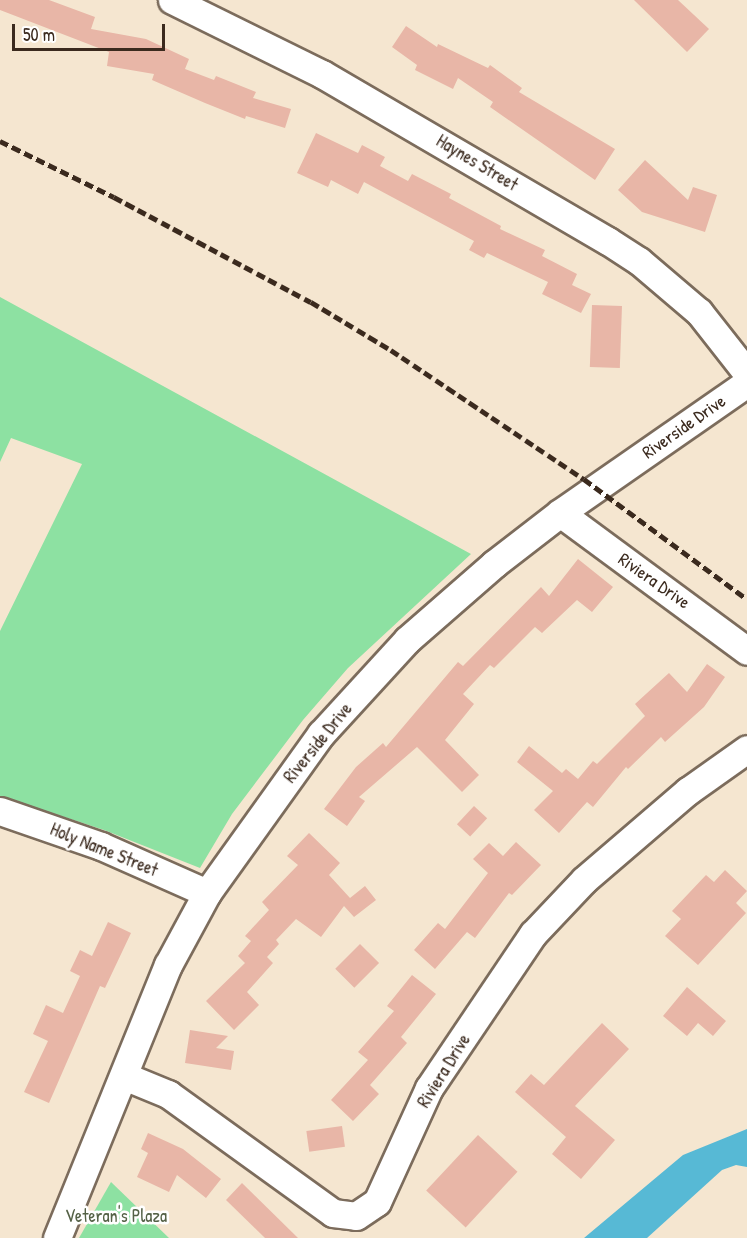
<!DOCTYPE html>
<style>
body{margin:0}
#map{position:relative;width:747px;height:1238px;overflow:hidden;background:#f5e6d0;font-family:"Patrick Hand",sans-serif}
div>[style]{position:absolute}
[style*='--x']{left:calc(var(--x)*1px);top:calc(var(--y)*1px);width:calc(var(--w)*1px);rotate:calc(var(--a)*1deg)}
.green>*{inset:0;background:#8de1a2}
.water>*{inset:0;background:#57b9d5}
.building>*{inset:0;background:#e8b6a7;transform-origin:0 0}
.roads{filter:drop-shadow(2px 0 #7c6c5c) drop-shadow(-2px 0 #7c6c5c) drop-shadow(0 2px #7c6c5c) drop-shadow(0 -2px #7c6c5c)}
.minor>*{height:27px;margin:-13.5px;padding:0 13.5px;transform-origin:13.5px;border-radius:13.5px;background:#fff}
.rail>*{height:4.5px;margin-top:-2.25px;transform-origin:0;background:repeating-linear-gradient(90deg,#3b2a1e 0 9px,transparent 0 13.5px)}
span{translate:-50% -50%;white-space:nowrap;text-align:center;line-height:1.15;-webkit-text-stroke:5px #fff;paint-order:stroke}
.street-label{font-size:18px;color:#3b2a1e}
.park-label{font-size:18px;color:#546146}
.scale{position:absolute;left:12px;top:24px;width:153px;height:27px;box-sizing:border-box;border:3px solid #3b2a1e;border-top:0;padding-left:8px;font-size:18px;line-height:21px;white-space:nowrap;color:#3b2a1e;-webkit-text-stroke:4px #fff;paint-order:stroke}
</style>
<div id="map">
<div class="green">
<div style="clip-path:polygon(0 297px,471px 554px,348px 668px,303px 720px,232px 814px,200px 868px,104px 830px,0 796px,0 631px,82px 464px,11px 438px,0 462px)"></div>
<div style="clip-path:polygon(111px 1182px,169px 1238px,79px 1238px)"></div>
</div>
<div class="water">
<div style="clip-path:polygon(747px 1129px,747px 1167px,736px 1165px,722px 1170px,647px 1238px,584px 1238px,683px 1155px)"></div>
</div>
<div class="building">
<div style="clip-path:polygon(0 0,49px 0,95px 17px,91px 29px,146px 39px,189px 59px,185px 69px,214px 80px,216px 76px,256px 92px,253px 98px,291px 109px,285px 128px,246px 116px,245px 119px,205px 103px,152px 80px,154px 74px,107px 66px,109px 52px,0 10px)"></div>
<div style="clip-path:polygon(634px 0,678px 0,709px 29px,687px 52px)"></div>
<div style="clip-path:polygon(406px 26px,437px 47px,438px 44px,488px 68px,490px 65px,522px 88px,519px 92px,615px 149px,595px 180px,490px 107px,493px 102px,458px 78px,453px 89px,415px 70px,417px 65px,392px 47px)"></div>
<div style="clip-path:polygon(316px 133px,358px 153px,362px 145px,385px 157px,380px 166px,408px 181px,412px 174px,451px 194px,449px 198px,501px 226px,500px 229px,545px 250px,542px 256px,577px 274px,572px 285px,591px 294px,581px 313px,542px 294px,548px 282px,487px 253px,484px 258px,469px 250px,474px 241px,364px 182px,358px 194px,331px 180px,328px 187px,297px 173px)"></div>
<div style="clip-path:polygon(645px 160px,688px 200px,693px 187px,717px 195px,705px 232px,642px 212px,618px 190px)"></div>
<div style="left:592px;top:305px;width:30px;height:62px;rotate:2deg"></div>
<div style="clip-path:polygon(578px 559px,613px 587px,592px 612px,577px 600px,542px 633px,535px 627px,494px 668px,490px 665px,463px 694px,474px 704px,445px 740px,479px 775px,462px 792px,417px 747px,359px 797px,365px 801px,347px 826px,324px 809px,356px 767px,383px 743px,386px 747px,458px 662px,463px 666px,541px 587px,549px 596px)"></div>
<div style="clip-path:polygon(707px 664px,725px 677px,704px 707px,665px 742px,661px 737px,628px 769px,626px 767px,593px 807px,587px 802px,559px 833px,534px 810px,553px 791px,517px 762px,529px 746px,562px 773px,566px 769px,578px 779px,593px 761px,597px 764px,645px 716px,635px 704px,669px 673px,687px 692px)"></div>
<div style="left:474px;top:806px;width:18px;height:25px;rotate:43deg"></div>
<div style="clip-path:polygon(309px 833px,340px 863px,329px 875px,350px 898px,365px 886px,376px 900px,354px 917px,344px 906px,321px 937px,296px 919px,276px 940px,279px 944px,267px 957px,273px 963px,247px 992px,259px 1005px,234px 1030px,206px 1001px,245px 963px,238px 956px,251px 941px,245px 936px,269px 910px,262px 902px,298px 865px,287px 856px)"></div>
<div style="clip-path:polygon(516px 842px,541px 865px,512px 895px,509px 893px,475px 938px,467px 932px,435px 969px,414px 950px,438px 923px,445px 929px,488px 873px,473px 859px,489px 843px,503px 856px)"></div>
<div style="clip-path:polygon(725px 870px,747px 891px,736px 903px,746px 913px,698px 965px,665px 936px,681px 919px,672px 911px,706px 875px,714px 882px)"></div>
<div style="clip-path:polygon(108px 922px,131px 933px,105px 988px,100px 986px,49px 1103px,24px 1092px,48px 1041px,33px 1034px,46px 1005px,63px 1013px,80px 976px,70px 971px,80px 950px,92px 956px)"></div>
<div style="left:360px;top:944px;width:27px;height:35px;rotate:45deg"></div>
<div style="clip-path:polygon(412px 975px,436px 994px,401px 1037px,407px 1043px,370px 1085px,379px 1094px,353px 1121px,331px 1100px,368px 1060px,358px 1052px,394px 1011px,387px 1006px)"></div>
<div style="clip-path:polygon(687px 987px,726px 1021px,713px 1036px,698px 1023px,687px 1036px,663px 1016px)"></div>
<div style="clip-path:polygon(602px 1023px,629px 1049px,575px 1106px,615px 1140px,581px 1179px,552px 1154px,566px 1137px,515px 1092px,531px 1074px,544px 1085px)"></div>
<div style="clip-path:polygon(190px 1030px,228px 1036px,216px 1048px,234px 1051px,231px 1070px,185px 1063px)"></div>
<div style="left:342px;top:1126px;width:21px;height:36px;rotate:82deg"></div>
<div style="clip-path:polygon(148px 1133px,183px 1149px,221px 1179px,206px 1198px,177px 1175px,169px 1192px,137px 1177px,148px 1153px,141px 1149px)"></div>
<div style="left:478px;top:1135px;width:54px;height:76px;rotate:43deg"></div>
<div style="clip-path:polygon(242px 1183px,298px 1238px,265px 1238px,226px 1200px)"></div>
</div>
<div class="roads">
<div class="minor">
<div style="--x:172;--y:0;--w:167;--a:26.3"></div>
<div style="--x:322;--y:74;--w:331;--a:30.3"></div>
<div style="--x:608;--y:241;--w:37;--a:33"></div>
<div style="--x:639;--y:261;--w:79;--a:40.4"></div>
<div style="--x:699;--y:312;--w:78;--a:51.8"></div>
<div style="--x:560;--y:513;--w:232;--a:36.4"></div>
<div style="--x:0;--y:811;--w:107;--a:19.1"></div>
<div style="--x:101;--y:846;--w:116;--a:23.9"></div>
<div style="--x:124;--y:1076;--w:48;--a:22.2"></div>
<div style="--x:168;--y:1094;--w:203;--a:35.8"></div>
<div style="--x:333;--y:1213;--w:23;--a:7"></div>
<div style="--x:356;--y:1216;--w:25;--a:-34"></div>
<div style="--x:377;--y:1202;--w:125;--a:-65.5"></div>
<div style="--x:429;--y:1088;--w:186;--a:-56"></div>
<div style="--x:533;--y:934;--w:74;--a:-46.6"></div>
<div style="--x:584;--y:880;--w:137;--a:-40.6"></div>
<div style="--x:688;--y:791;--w:72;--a:-35.4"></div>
<div style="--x:57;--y:1238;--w:295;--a:-67.9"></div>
<div style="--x:168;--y:965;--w:82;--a:-61.6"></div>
<div style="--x:207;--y:893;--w:196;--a:-54.4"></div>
<div style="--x:321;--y:734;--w:127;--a:-47.5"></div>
<div style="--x:407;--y:640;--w:116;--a:-41.1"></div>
<div style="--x:494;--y:564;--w:83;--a:-37.7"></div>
<div style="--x:560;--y:513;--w:228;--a:-34.8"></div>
</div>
</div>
<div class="rail">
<div style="--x:0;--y:141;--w:127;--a:26.2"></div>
<div style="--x:114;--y:197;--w:223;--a:28.1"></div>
<div style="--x:311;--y:302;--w:93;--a:31"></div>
<div style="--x:391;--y:350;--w:232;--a:33.8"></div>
<div style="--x:584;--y:479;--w:202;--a:36.4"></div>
</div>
<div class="street-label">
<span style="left:477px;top:163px;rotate:31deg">Haynes Street</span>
<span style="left:684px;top:427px;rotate:-35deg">Riverside Drive</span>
<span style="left:654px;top:581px;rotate:35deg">Riviera Drive</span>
<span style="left:318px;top:743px;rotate:-51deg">Riverside Drive</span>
<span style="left:104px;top:850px;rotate:22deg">Holy Name Street</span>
<span style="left:444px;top:1071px;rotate:-58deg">Riviera Drive</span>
</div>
<div class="park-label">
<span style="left:116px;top:1216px">Veteran's Plaza</span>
</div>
<div class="scale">50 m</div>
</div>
